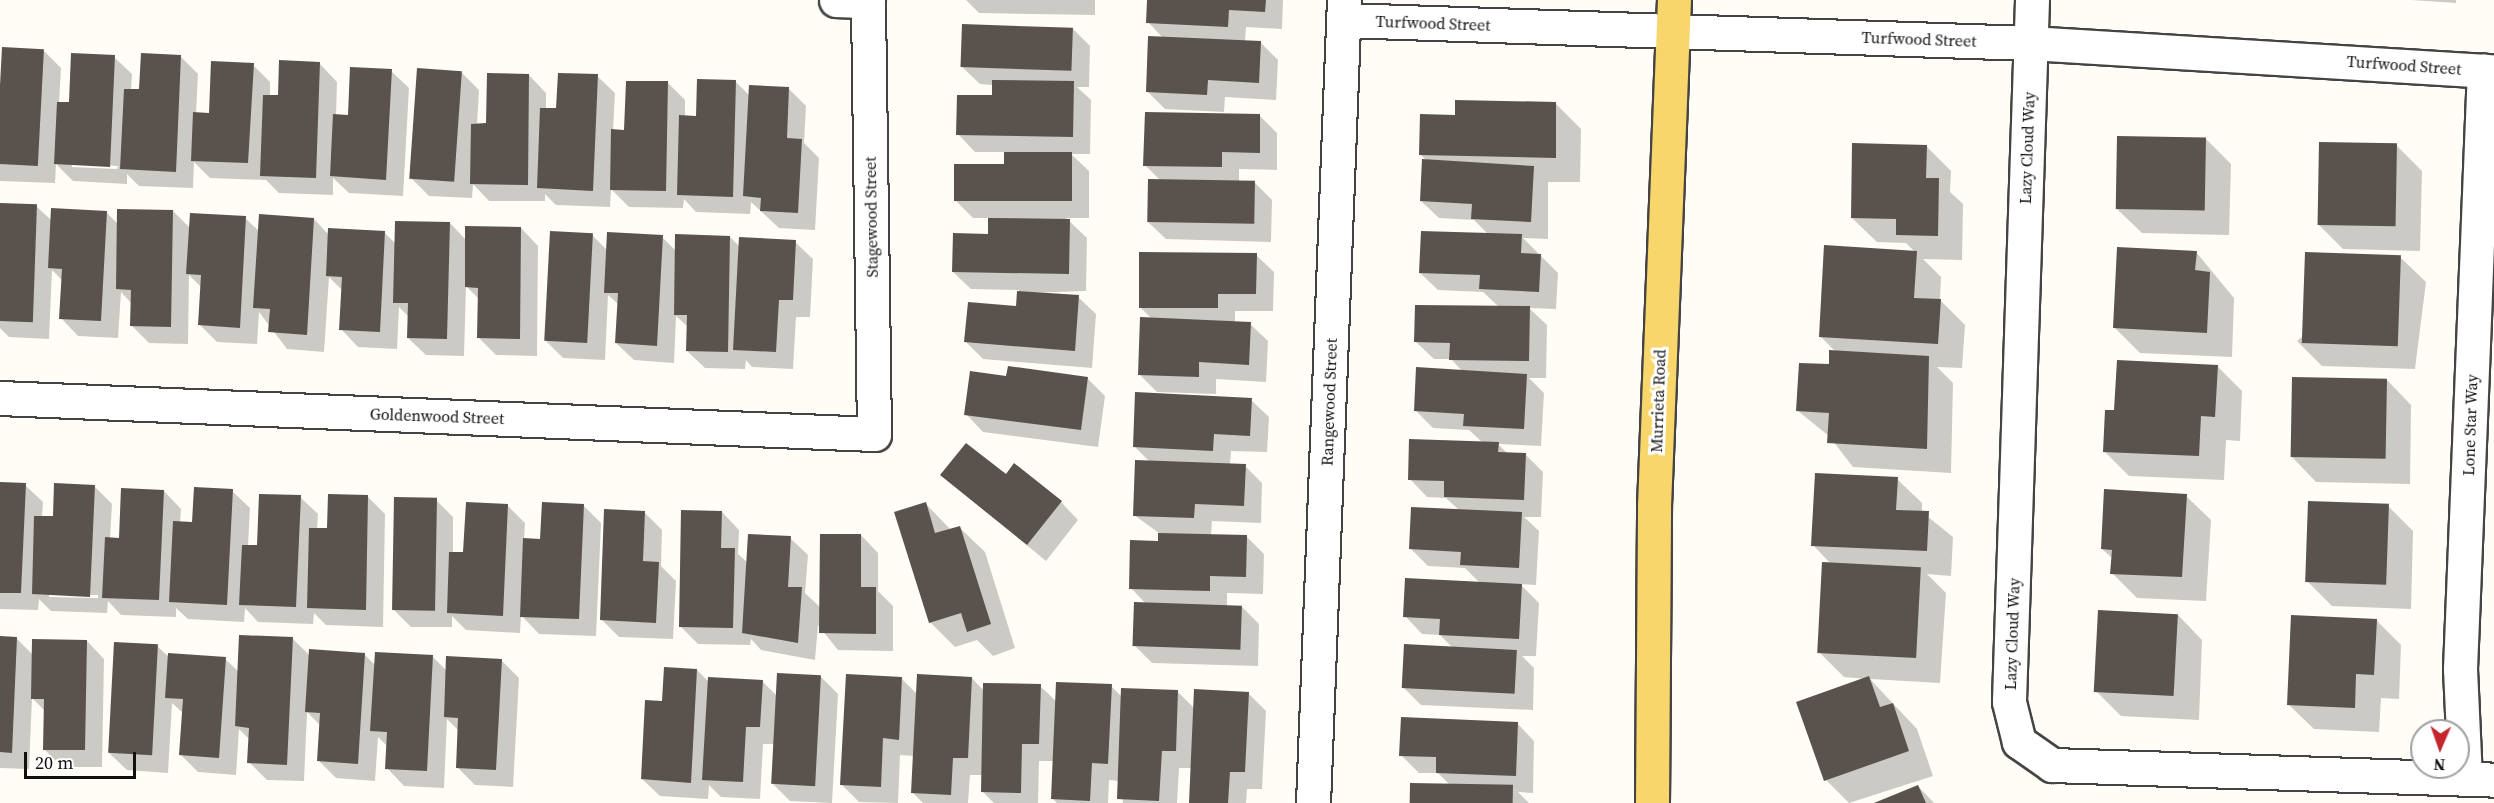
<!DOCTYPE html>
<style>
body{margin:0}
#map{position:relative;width:2494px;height:803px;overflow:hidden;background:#fffdf5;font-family:"Source Serif 4",serif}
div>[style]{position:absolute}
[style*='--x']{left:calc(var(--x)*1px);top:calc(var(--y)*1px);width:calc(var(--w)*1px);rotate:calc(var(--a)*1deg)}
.shadow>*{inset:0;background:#0003}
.building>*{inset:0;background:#5a524d;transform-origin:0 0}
.roads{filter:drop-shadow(2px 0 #444) drop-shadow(-2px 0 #444) drop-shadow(0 2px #444) drop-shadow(0 -2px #444)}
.minor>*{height:33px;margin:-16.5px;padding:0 16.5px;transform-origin:16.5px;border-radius:16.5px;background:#fff}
.major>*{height:33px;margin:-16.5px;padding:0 16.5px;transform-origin:16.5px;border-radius:16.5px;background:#f9d66b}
span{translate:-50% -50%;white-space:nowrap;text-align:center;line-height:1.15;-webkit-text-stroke:6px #fff;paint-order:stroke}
.street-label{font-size:16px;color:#111}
.north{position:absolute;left:2410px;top:719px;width:60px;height:60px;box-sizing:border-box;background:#fff;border:2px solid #a0a0a0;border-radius:50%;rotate:182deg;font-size:16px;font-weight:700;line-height:24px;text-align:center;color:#111}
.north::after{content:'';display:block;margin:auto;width:21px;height:27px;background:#c4262e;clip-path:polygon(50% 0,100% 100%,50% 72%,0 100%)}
.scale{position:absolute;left:24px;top:752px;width:112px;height:27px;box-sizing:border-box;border:3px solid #111;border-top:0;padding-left:8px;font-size:18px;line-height:21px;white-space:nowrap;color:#111;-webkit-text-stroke:4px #fff;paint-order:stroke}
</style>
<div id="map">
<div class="shadow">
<div style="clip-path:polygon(966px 0,1095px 0,1095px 15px,979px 13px)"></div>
<div style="clip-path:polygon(1149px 0,1283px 0,1282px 29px,1246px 27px,1245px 41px,1260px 42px,1278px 60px,1276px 100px,1225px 97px,1224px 112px,1165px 109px,1147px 91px,1163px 38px,1148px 22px)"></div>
<div style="clip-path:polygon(2411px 0,2456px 0,2456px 3px)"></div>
<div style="clip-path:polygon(1072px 28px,1090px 46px,1089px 87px,1077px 87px,1091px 100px,1090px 154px,1071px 154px,1089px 171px,1089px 218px,1066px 218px,1087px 238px,1086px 291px,1023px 293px,1078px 297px,1096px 314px,1092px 368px,983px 359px,966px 342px,1018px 307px,1019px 290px,971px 289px,953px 272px,989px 235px,989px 218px,973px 218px,955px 200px,1006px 166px,1006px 152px,975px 152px,958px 134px,993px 97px,993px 85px,980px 84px,962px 67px)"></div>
<div style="clip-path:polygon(evenodd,44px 51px,61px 68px,59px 103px,71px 104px,114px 57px,132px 74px,131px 91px,141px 91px,181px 57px,198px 74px,196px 114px,210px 114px,253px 65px,270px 82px,270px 97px,280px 97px,320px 64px,337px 82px,336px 116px,349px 117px,391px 71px,409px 88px,403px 196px,349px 193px,333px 178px,333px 195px,279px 193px,266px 180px,210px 178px,194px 162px,193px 188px,139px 186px,127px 174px,127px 184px,73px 181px,56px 164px,55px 183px,0 181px,0 85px,44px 51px,72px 164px,118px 166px,117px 169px,72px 167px,72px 164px)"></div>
<div style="clip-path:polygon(461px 72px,479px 90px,477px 125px,488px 125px,529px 75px,546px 93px,546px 110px,557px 110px,597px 76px,615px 93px,613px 131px,626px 131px,667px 82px,685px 100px,685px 117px,697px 117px,736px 82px,750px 96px,788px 88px,806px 106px,804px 143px,819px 158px,815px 230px,779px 228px,751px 202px,750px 214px,696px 212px,684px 199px,683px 208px,629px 207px,611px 189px,610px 207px,556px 205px,545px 194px,545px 201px,489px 201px,473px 184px,472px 198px,429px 196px,411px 178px)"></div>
<div style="clip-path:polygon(1556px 104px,1581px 129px,1580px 182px,1548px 182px,1548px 239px,1523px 238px,1558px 273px,1556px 309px,1529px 308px,1547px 325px,1546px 378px,1529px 378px,1544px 393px,1541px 446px,1498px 444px,1508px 454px,1525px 454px,1543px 472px,1541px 517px,1524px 517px,1539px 531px,1536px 585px,1520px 584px,1539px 603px,1536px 656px,1522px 656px,1534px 668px,1533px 710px,1421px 705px,1404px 688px,1453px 648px,1440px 635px,1422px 634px,1405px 616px,1480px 583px,1465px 568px,1428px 566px,1410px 548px,1460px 511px,1446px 498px,1427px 497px,1410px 479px,1483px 443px,1469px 430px,1433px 428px,1416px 411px,1463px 372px,1451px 359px,1434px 359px,1416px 342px,1499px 307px,1483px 292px,1438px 290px,1420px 273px,1489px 235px,1474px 220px,1439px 218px,1421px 201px,1427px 161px,1421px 155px,1457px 116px)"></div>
<div style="clip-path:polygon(1260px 116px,1277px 133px,1277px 170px,1239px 169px,1239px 182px,1255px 183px,1272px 200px,1271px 242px,1166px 239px,1148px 222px,1160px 180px,1145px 165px)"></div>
<div style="clip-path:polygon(2206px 139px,2231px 164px,2229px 235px,2142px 233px,2117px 209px)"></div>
<div style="clip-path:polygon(1926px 146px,1951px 171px,1950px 192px,1963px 204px,1962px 260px,1923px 259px,1941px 277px,1940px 300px,1965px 325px,1962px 368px,1937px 367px,1953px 383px,1951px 473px,1853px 467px,1829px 436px,1798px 411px,1836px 352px,1820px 336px,1915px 252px,1906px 243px,1877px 242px,1852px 218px)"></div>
<div style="clip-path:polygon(2397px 146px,2422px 171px,2420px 251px,2343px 249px,2318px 224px)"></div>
<div style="clip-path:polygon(0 205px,36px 206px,52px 221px,106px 212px,118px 224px,173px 211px,191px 229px,245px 218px,259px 231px,314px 219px,329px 235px,384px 232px,396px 244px,450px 223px,467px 241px,521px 228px,538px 246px,537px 356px,496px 355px,479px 338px,479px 299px,466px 286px,464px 356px,426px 355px,408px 338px,409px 317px,399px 307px,397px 349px,358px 347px,341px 329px,342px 290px,329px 277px,324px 352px,287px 349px,259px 312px,257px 344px,217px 342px,200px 325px,201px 287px,189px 275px,188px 344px,149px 343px,132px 326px,132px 304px,121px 292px,118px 338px,78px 336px,61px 318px,63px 281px,52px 270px,49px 339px,9px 337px,0 328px)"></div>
<div style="clip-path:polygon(592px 235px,607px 250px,662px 237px,676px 251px,730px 237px,740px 247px,795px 242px,813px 259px,810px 317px,796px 317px,793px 369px,752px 367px,746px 360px,745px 369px,705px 368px,687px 351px,688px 327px,676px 316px,674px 363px,634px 360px,616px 343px,619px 305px,608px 295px,605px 360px,563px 358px,546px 341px)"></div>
<div style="clip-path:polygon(2196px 252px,2234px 298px,2232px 357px,2140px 353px,2115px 328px)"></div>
<div style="clip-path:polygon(1256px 255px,1274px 272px,1273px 311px,1235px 311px,1235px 323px,1250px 324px,1268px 341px,1266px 382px,1216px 379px,1216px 394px,1157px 392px,1139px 374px,1152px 319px,1140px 307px)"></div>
<div style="clip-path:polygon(2401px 258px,2426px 282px,2415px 369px,2322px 366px,2297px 341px)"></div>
<div style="clip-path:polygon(2217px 366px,2242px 391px,2240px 441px,2226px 440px,2224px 480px,2129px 476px,2104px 451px,2115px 411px)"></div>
<div style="clip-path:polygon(1008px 378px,1087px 378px,1105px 396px,1098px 447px,983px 432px,966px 414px)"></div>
<div style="clip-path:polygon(2387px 380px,2411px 405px,2410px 484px,2316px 482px,2292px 457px)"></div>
<div style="clip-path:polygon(1251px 400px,1269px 417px,1267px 452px,1231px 451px,1230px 465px,1245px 466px,1262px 483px,1261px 523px,1212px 521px,1211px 536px,1247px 537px,1264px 554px,1263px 594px,1227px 593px,1227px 606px,1242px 607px,1259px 624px,1258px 666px,1152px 663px,1134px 645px,1146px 604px,1131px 588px,1159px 542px,1159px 533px,1134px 515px,1150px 462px,1134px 446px)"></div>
<div style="clip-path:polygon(942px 475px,1006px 476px,1061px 502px,1078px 520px,1046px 561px)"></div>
<div style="clip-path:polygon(1897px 479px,1922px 503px,1922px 512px,1953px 537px,1951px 576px,1927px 574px,1946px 593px,1940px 683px,1870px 679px,1917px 729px,1933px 776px,1849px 803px,1826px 780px,1867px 679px,1844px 677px,1819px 652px,1831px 564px,1813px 545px)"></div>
<div style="clip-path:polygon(evenodd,0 484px,25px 485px,43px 502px,42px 517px,54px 518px,94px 486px,112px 504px,110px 539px,120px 539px,164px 491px,181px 509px,180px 523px,193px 524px,232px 491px,250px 508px,248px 546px,258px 547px,300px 497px,318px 514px,317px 529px,328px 530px,368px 497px,385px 514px,383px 627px,326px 625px,314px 613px,313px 624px,258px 622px,245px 608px,244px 622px,188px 619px,176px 608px,176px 617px,121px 615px,108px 601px,107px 613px,51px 611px,39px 599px,38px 610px,0 609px,0 484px,49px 594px,98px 595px,98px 598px,49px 597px,49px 594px)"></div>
<div style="clip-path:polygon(2186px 496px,2211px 520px,2206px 601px,2137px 598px,2112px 573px,2113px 559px,2102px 549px)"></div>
<div style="clip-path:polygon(436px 500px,453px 517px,453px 554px,465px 554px,507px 505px,525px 523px,524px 539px,541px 540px,583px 505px,601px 523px,596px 636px,539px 634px,521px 615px,520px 633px,466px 630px,452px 616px,452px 627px,411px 627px,393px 609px)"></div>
<div style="clip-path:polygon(926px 504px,951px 530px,960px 528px,985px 552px,1015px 648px,993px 656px,977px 640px,955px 647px,930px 622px)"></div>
<div style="clip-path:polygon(2388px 506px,2413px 531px,2411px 609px,2332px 606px,2307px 581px)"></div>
<div style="clip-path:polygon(722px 512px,739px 530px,738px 554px,748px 563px,790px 538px,808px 555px,805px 593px,821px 608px,861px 535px,878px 553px,878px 591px,893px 606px,893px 651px,838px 650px,818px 625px,815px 660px,761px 650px,751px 639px,750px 645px,698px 644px,680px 626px)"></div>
<div style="clip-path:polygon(645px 513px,662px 530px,661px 566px,676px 581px,673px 639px,619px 637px,601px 619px)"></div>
<div style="clip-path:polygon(2178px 615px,2202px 640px,2199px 720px,2121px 716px,2096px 691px)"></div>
<div style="clip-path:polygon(2376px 620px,2401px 645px,2399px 699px,2381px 698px,2379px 732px,2314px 729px,2289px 705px)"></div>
<div style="clip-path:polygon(0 637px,16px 638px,33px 655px,87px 641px,104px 659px,102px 767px,62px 767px,44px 749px,45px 711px,32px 698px,29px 769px,0 768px)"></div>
<div style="clip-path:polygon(293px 639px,310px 656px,364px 654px,375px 665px,432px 656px,447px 671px,501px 660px,519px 678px,513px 787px,475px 785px,457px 767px,459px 731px,447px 719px,444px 788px,404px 786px,387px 768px,388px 747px,378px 737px,375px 781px,336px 778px,319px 761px,321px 726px,307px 712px,304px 781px,267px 780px,249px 762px,250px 740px,239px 729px,236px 775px,198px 772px,181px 755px,184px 714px,172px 703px,168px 773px,127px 770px,109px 753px,157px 646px,170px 658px,225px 659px,239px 672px)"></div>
<div style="clip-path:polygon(697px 670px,709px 682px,762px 681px,777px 696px,821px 677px,838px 694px,832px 803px,790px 801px,772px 783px,775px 744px,763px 744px,760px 799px,721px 797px,709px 785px,708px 799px,660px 796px,642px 779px,664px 703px)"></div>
<div style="clip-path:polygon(901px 678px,917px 694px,972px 678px,984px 691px,1040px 686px,1057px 702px,1111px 686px,1122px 697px,1178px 692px,1195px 709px,1248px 693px,1266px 711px,1262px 789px,1247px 789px,1246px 803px,1190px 803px,1192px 768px,1179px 768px,1177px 803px,1123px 803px,1119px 781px,1109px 780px,1108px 803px,1057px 803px,1052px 798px,1054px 761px,1039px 761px,1038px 803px,994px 803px,982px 791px,983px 775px,970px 775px,968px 803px,923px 803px,913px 793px,914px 756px,900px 755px,898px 803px,859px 802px,842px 785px)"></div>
<div style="clip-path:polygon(1517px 723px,1534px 741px,1533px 793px,1518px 792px,1529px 803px,1411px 803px,1450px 785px,1438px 773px,1419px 773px,1401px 755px)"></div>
<div style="clip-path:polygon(1918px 786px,1934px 803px,1878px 803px)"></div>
</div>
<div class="building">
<div style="clip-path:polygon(1147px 0,1266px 0,1265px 12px,1229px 10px,1228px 27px,1146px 23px)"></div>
<div style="left:962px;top:24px;width:111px;height:43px;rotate:2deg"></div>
<div style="clip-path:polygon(1148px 36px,1261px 41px,1259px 83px,1208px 80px,1207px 95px,1146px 92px)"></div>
<div style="left:2px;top:47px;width:42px;height:117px;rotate:3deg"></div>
<div style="clip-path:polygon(71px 53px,115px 55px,110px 167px,54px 164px,57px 102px,69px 102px)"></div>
<div style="clip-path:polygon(141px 53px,181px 55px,176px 172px,120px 169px,124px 89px,139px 89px)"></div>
<div style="clip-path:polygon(279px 60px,320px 62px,316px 178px,260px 176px,263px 95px,278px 95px)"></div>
<div style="clip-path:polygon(211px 61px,254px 63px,248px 163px,191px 161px,193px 112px,209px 113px)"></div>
<div style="clip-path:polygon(350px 67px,392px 69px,386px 180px,330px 176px,333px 114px,348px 115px)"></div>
<div style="left:417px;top:68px;width:45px;height:111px;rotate:4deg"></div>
<div style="clip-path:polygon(487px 73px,529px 74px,528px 185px,470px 184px,471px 124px,486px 123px)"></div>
<div style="clip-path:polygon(558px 73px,598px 74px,593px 191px,537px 188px,540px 108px,556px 108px)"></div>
<div style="clip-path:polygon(697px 79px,736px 80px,733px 197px,677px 195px,679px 115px,696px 116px)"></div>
<div style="clip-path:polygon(992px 80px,1074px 81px,1073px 137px,956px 135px,957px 95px,992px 95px)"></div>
<div style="clip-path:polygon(626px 81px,668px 81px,666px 191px,610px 190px,611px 129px,624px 130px)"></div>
<div style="clip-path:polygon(749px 85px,789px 87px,787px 138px,802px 139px,798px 213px,760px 211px,761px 198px,743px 196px)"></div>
<div style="clip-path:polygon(1455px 100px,1556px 102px,1556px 158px,1419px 155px,1420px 114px,1455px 115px)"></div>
<div style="clip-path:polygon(1145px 112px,1260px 114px,1260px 153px,1222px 152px,1222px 167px,1143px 166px)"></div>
<div style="left:2117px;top:136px;width:89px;height:73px;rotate:1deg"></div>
<div style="left:2319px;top:142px;width:78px;height:83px;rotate:1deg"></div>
<div style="clip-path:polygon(1852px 143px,1927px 145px,1926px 178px,1939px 178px,1938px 236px,1896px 235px,1896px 219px,1851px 218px)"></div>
<div style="clip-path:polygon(1004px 152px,1072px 152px,1072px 201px,954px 201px,954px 164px,1004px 164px)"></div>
<div style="clip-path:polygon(1422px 159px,1534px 166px,1531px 222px,1471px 219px,1472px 204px,1420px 201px)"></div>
<div style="left:1148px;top:179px;width:107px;height:43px;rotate:1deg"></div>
<div style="left:0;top:203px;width:37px;height:118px;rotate:2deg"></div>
<div style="clip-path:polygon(51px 208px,107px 211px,101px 321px,59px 319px,62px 269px,48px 268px)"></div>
<div style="clip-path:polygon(117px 209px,173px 210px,171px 327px,130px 326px,131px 290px,116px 289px)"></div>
<div style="clip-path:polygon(190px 213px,246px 216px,240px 328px,198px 325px,201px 275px,186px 274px)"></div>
<div style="clip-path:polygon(259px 214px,314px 218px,307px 335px,268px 332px,270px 309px,253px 308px)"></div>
<div style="clip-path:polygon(988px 218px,1070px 219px,1069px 274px,952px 272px,953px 233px,988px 234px)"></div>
<div style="clip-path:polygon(395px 221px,450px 222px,447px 339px,407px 338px,408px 303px,393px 303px)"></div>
<div style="clip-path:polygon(465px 226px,521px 227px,520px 339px,477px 338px,478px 288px,465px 287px)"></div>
<div style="clip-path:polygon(328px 228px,385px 231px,380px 332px,339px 330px,342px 277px,326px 276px)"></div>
<div style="left:550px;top:231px;width:43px;height:110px;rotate:3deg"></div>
<div style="clip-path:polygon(1421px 231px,1522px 234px,1521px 253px,1541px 254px,1539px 292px,1479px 289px,1480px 275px,1419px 273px)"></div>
<div style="clip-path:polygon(607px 232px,663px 235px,657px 346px,615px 343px,618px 293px,604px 293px)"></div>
<div style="clip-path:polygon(675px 234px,730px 236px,728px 352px,686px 351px,687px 315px,674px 315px)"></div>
<div style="clip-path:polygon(739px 237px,796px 240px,793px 300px,779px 300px,776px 352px,733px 350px)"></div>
<div style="clip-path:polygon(1824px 245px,1917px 251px,1914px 298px,1941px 299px,1938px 344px,1819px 337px)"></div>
<div style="clip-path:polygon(2117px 247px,2197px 251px,2195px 270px,2210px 272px,2207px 333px,2113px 328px)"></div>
<div style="clip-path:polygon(1139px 252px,1257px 253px,1256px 294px,1218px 294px,1218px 308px,1139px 308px)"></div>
<div style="left:2305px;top:252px;width:96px;height:91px;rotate:2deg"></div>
<div style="clip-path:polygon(1017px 291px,1079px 295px,1075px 351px,964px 342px,968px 302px,1016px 306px)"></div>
<div style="clip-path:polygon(1415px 305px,1530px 306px,1529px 361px,1449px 360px,1450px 343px,1414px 342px)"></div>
<div style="clip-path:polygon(1140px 317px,1251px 322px,1249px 365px,1199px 362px,1199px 377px,1138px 375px)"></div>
<div style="clip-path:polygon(1829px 350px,1929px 356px,1927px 449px,1827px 443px,1829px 413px,1796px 411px,1799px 363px,1829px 364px)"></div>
<div style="clip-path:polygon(2117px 360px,2218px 365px,2215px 417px,2201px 416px,2199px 456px,2103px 452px,2105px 410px,2114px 410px)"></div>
<div style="clip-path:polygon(1008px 366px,1088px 377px,1081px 430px,964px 415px,970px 371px,1006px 376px)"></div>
<div style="clip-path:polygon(1416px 367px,1527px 374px,1524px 429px,1463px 426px,1464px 414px,1414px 411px)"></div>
<div style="left:2292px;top:377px;width:95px;height:80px;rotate:1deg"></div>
<div style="clip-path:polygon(1135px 392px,1252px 398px,1250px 436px,1214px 434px,1213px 451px,1133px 447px)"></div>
<div style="clip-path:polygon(1409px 439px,1499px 442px,1498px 452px,1526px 453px,1524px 500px,1444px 497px,1444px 481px,1408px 480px)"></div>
<div style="clip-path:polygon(966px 443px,1006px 474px,1014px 463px,1062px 501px,1027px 545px,940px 475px)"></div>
<div style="clip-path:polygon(1135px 460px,1246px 464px,1244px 506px,1195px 504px,1194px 518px,1133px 516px)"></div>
<div style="clip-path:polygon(1815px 473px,1898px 477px,1896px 510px,1929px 511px,1927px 551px,1811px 546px)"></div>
<div style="clip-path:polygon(0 482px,26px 483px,21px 593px,0 593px)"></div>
<div style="clip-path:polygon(54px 483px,95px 485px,90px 597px,32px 594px,34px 516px,53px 516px)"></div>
<div style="clip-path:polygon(194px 487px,233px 489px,227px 605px,169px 602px,173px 521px,192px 522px)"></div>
<div style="clip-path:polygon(121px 488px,164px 490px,159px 600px,102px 598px,105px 537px,119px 538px)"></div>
<div style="clip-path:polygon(2104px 489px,2187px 494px,2182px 577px,2110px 574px,2112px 550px,2101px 549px)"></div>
<div style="clip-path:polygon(259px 494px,301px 495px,296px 607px,239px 605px,242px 545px,257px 545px)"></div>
<div style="clip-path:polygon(328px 494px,368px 495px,366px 610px,307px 608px,309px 528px,327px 528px)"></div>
<div style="left:394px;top:497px;width:43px;height:113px;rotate:1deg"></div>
<div style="left:2308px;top:501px;width:81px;height:81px;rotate:2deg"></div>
<div style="clip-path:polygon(466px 502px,508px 504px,503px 616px,447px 613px,449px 552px,463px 552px)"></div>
<div style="clip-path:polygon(542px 502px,584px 504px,579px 619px,520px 617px,523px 538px,540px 539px)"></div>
<div style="clip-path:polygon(926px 502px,935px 533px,960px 526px,991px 624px,967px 632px,961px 613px,929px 623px,894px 512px)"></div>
<div style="clip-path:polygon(1411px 507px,1522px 512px,1519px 568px,1460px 565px,1461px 552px,1409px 549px)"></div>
<div style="clip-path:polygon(604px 509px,645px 511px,643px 561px,659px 562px,656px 623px,600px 620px)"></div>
<div style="clip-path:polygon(681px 510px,722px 511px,721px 548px,735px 548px,733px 628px,679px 627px)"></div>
<div style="clip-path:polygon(1158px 533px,1247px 535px,1246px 577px,1210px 576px,1210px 591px,1129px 589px,1130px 540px,1158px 541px)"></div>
<div style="clip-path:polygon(748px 534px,791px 536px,788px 587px,802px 587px,798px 643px,742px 633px)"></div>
<div style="clip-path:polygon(820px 534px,861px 534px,861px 587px,876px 587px,876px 634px,819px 633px)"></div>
<div style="left:1822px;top:562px;width:99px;height:91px;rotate:3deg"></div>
<div style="clip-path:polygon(1405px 578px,1522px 584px,1519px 639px,1439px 635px,1440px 619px,1403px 617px)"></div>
<div style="left:1134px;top:602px;width:108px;height:44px;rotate:2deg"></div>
<div style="left:2098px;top:610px;width:80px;height:82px;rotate:3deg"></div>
<div style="clip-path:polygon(2291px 615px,2377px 619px,2374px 675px,2356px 674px,2355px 708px,2287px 705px)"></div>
<div style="clip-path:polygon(239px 635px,293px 637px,287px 765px,247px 763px,249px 728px,235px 726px)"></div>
<div style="clip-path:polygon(0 636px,17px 637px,12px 753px,0 752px)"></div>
<div style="clip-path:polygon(32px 639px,87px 640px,85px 750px,43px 750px,44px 699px,31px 699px)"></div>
<div style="left:114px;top:642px;width:44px;height:111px;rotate:3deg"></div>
<div style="left:1404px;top:644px;width:113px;height:44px;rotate:3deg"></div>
<div style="clip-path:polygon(309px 649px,365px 653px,358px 764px,317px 761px,320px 713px,305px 712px)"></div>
<div style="clip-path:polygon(375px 652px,433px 655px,427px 771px,385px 769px,387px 732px,370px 731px)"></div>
<div style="clip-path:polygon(168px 653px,226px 657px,219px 758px,179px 755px,183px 699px,165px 698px)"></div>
<div style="clip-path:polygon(446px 656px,502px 659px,496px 770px,456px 768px,458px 718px,444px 717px)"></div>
<div style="clip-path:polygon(664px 667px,697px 669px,691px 783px,641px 779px,645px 700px,662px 701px)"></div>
<div style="left:777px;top:673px;width:44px;height:111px;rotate:3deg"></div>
<div style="clip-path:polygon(846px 674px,902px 677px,899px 740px,883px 738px,881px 787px,840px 785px)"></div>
<div style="clip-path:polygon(917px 674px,972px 677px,968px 758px,953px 758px,951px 795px,911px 793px)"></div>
<div style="clip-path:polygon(1869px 676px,1880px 707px,1893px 703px,1909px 751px,1824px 781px,1796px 702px)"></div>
<div style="clip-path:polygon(708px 677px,763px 680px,760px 727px,746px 727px,743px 782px,702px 780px)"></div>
<div style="clip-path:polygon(1056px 682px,1112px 684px,1108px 764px,1092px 763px,1090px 801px,1051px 799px)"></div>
<div style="clip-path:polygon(983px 683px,1041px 684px,1039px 744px,1022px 744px,1021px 793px,981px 792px)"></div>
<div style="clip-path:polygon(1121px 688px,1178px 690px,1176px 751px,1162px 751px,1159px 801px,1117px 799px)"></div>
<div style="clip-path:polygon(1194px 689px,1249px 692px,1245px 772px,1230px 772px,1228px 803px,1189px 803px)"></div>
<div style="clip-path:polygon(1401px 717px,1518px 722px,1516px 776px,1436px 773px,1436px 757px,1399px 756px)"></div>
<div style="left:1410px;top:783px;width:103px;height:20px;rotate:1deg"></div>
<div style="clip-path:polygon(1918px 785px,1926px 803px,1874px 803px)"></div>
</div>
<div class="roads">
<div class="minor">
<div style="--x:836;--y:0;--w:32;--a:2"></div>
<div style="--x:2032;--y:0;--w:702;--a:91.88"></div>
<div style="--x:2009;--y:702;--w:41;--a:76"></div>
<div style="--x:2019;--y:742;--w:40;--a:34.9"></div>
<div style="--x:2052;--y:765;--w:442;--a:1.9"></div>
<div style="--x:1343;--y:20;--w:687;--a:1.92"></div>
<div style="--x:2030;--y:43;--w:465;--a:3.5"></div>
<div style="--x:0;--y:398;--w:875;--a:2.36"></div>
<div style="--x:874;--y:434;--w:434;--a:-90.8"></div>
<div style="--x:2465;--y:779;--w:110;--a:-92.6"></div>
<div style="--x:2460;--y:669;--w:599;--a:-87.71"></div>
<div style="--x:1313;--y:803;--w:804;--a:-87.79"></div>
</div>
<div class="major">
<div style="--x:1652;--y:803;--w:297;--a:-89.6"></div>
<div style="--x:1654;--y:506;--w:506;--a:-87.74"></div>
</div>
</div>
<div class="street-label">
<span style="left:1433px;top:23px;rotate:2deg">Turfwood Street</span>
<span style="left:1919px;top:39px;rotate:2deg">Turfwood Street</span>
<span style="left:2404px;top:65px;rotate:4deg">Turfwood Street</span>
<span style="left:2027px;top:148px;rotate:-88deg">Lazy Cloud Way</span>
<span style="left:871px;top:217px;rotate:-91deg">Stagewood Street</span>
<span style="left:1658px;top:401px;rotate:-88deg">Murrieta Road</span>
<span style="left:1329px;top:402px;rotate:-88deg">Rangewood Street</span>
<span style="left:437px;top:416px;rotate:2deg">Goldenwood Street</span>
<span style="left:2470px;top:425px;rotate:-88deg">Lone Star Way</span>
<span style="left:2012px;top:634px;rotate:-88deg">Lazy Cloud Way</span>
</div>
<div class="north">N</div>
<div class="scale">20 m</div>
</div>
